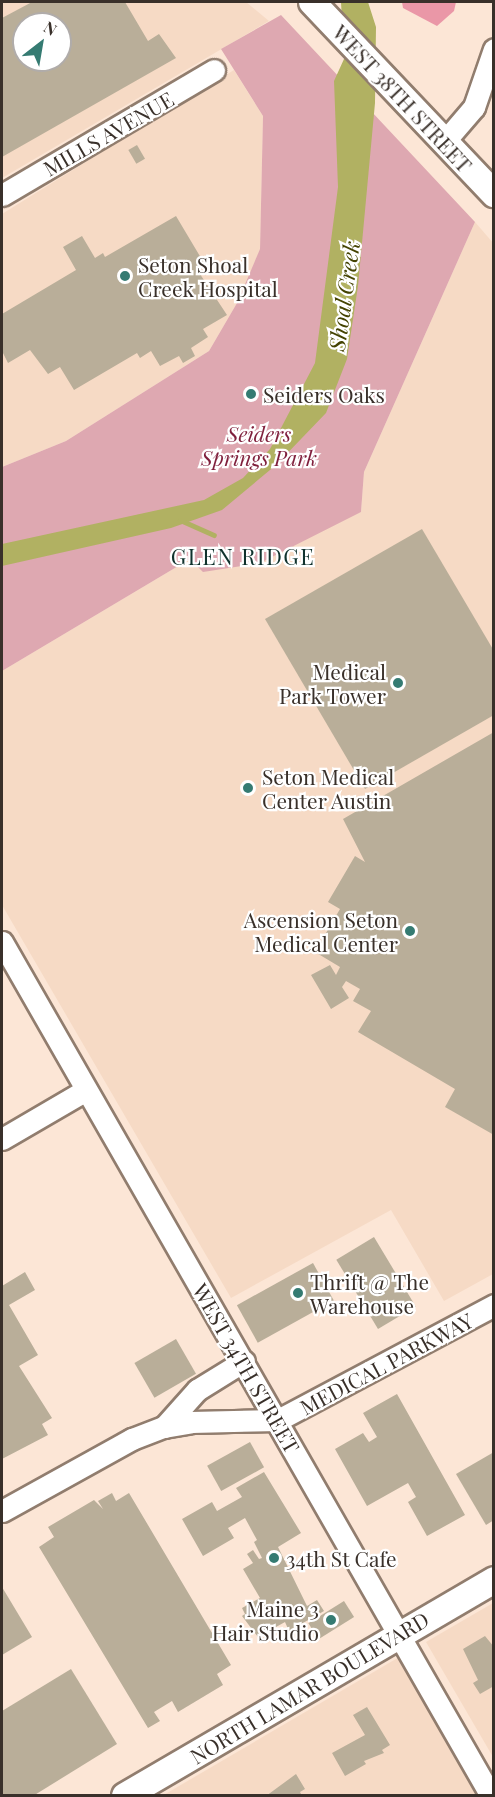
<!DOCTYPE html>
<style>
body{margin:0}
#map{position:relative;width:495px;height:1797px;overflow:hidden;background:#fce6d6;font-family:"Playfair Display",serif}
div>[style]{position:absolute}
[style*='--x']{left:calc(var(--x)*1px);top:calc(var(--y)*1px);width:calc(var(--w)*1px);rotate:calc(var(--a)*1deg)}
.built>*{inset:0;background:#f6dac5}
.green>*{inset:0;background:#dea8b1}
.forest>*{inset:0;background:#ea97a7}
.water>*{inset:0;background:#b1b162}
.stream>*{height:5px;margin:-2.5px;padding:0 2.5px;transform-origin:2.5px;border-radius:2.5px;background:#b1b162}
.building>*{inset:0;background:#b9ae99;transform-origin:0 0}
.roads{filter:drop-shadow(2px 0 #917d6e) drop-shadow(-2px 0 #917d6e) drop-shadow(0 2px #917d6e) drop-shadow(0 -2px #917d6e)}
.minor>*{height:21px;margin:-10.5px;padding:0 10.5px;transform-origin:10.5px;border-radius:10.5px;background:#fff}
.major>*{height:26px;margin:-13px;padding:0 13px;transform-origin:13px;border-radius:13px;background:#fff}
.dots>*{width:16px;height:16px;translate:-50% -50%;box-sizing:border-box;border:3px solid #fff;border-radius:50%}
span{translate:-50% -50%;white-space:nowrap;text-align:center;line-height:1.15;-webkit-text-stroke:4.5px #fff;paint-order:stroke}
.street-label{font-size:21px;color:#39302a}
.poi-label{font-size:21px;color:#39302a}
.left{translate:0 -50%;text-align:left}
.right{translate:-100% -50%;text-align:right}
.park-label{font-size:21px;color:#7f1f3c;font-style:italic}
.water-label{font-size:22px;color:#444302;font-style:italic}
.neighbourhood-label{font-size:22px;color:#10322d;letter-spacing:1.5px}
.frame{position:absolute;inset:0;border:3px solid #39302a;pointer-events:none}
.north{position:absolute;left:12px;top:12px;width:60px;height:60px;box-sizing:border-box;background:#fff;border:2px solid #b0acaa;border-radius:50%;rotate:31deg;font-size:16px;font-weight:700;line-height:24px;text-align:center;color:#39302a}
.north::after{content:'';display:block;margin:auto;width:21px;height:27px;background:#357b72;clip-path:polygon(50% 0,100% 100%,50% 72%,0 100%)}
</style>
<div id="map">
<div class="built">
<div style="clip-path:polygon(evenodd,2px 2px,246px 2px,269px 21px,2px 178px,2px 2px,24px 24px,60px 24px,60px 60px,24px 60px,24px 24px)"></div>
<div style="clip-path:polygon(234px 70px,263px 116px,260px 250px,237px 303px,209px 351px,66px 441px,2px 467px,2px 214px)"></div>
<div style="clip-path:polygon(475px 222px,494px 244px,493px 1274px,444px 1301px,391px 1210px,231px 1298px,2px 905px,2px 671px,190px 559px,361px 512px,364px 472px)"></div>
<div style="clip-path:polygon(493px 1603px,493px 1757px,426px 1642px)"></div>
<div style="clip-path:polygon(401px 1656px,483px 1796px,162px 1796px)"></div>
</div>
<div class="green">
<div style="clip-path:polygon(281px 15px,475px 222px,364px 472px,361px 512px,260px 563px,203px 572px,190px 559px,2px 671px,2px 467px,66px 441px,209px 351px,237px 303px,260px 249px,263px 116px,221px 49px)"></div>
</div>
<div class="forest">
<div style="clip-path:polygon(402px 2px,456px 2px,454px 11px,437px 26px,403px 8px)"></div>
</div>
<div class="water">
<div style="clip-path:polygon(341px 2px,368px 2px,376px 27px,375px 103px,358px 286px,347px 359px,326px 413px,276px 465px,222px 510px,171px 528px,2px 566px,2px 544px,204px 500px,243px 478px,270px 449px,315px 363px,338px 187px,334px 81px,344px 59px)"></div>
</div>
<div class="stream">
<div style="--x:180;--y:520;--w:37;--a:24"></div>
</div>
<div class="building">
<div style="clip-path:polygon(evenodd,32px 2px,125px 2px,148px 41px,159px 34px,176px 58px,2px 157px,2px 18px,32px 2px,24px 24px,60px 24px,60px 60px,24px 60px,24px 24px)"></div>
<div style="left:137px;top:145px;width:16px;height:10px;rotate:60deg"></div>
<div style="clip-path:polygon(176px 216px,204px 263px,196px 268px,227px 315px,203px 329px,208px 337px,191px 348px,195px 356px,183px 363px,179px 356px,160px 366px,151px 351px,140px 358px,137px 353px,74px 390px,60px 367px,48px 374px,30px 350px,8px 363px,2px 351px,2px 314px,76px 270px,63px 247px,82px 236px,95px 258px,103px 253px,105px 257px)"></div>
<div style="clip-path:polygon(422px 529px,494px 651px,494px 715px,365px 789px,265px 619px)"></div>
<div style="clip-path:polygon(494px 732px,494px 1135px,445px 1107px,455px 1089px,358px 1032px,371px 1011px,353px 1001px,360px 989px,346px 981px,342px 987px,349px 998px,331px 1009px,311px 975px,330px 965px,336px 975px,340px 967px,315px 952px,340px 909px,328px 902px,355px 856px,365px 862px,343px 819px)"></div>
<div style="left:374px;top:1237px;width:81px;height:44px;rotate:59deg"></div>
<div style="left:313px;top:1263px;width:43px;height:87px;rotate:61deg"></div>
<div style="clip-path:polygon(25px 1272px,35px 1290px,9px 1305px,38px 1355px,19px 1366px,52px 1418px,42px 1424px,48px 1435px,2px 1459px,2px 1286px)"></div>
<div style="left:176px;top:1339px;width:40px;height:48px;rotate:60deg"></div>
<div style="clip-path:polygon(397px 1394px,465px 1515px,427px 1536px,408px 1502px,416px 1497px,408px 1483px,367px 1506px,335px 1449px,363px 1433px,369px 1442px,377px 1437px,363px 1413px)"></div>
<div style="left:250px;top:1442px;width:29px;height:49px;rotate:61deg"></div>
<div style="clip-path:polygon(494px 1452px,494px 1520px,486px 1525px,456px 1474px)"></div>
<div style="clip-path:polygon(264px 1472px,301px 1533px,278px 1547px,307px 1606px,317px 1600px,324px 1611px,289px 1631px,285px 1622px,258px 1637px,242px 1616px,245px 1614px,242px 1608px,260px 1598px,243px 1569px,253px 1563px,247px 1554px,253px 1550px,259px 1559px,262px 1558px,254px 1542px,257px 1540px,245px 1518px,228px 1528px,234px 1538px,203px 1556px,182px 1519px,212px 1502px,217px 1511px,242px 1497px,236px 1488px)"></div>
<div style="clip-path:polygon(112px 1493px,116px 1501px,129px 1493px,231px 1665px,217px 1674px,223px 1685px,178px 1712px,172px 1701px,154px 1712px,160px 1721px,148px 1728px,39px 1547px,54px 1537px,48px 1527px,94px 1500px,103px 1509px,98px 1501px)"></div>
<div style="clip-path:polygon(2px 1587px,32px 1637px,2px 1655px)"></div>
<div style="left:344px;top:1601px;width:19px;height:42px;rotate:58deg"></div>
<div style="clip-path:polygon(485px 1636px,494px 1647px,494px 1686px,480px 1694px,473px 1683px,478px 1680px,463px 1649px)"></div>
<div style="clip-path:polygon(71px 1669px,117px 1744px,33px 1796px,2px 1796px,2px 1711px)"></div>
<div style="clip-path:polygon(367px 1707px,390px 1745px,382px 1750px,384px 1753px,364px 1761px,366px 1764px,345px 1776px,332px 1753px,365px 1735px,353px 1715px)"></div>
<div style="clip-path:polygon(296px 1774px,305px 1789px,300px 1792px,302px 1796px,266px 1796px)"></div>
</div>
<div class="roads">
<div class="minor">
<div style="--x:444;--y:142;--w:46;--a:-49.4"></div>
<div style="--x:474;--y:107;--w:61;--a:-71"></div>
<div style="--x:2;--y:195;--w:246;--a:-30.5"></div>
<div style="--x:2;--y:942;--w:984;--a:60.2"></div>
<div style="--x:2;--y:1139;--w:97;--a:-30.3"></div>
<div style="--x:164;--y:1427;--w:50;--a:-48.3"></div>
<div style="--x:197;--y:1390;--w:55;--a:-31.7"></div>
<div style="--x:2;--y:1511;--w:149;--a:-29"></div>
<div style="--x:132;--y:1439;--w:34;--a:-21"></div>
<div style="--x:164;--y:1427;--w:27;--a:-10"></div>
<div style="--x:191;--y:1422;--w:87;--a:-1.3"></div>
<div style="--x:278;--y:1420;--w:245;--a:-28"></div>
</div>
<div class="major">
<div style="--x:312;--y:2;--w:265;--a:46.5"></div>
<div style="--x:125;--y:1796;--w:428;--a:-30.3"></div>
</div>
</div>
<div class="dots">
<div style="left:125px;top:276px;background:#357b72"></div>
<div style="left:251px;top:394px;background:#357b72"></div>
<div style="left:398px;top:683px;background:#357b72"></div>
<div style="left:248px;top:788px;background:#357b72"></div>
<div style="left:410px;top:931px;background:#357b72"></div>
<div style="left:298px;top:1293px;background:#357b72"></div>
<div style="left:274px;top:1558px;background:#357b72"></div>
<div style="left:331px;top:1620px;background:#357b72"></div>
</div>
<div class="street-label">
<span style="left:403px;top:98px;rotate:47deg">WEST 38TH STREET</span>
<span style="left:108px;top:133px;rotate:-30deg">MILLS AVENUE</span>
<span style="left:386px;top:1363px;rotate:-28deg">MEDICAL PARKWAY</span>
<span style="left:247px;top:1368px;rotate:60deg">WEST 34TH STREET</span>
<span style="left:309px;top:1687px;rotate:-31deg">NORTH LAMAR BOULEVARD</span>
</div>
<div class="poi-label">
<span class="left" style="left:138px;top:276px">Seton Shoal<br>Creek Hospital</span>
<span class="left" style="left:263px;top:394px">Seiders Oaks</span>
<span class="right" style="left:386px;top:683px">Medical<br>Park Tower</span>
<span class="left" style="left:262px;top:788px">Seton Medical<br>Center Austin</span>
<span class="right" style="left:398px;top:931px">Ascension Seton<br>Medical Center</span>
<span class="left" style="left:310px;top:1293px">Thrift @ The<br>Warehouse</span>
<span class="left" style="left:286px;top:1558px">34th St Cafe</span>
<span class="right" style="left:319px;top:1620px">Maine 3<br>Hair Studio</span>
</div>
<div class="park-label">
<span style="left:259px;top:445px">Seiders<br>Springs Park</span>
</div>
<div class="water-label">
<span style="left:344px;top:296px;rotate:-82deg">Shoal Creek</span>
</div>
<div class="neighbourhood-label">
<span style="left:243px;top:557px">GLEN RIDGE</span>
</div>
<div class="frame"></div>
<div class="north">N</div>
</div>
